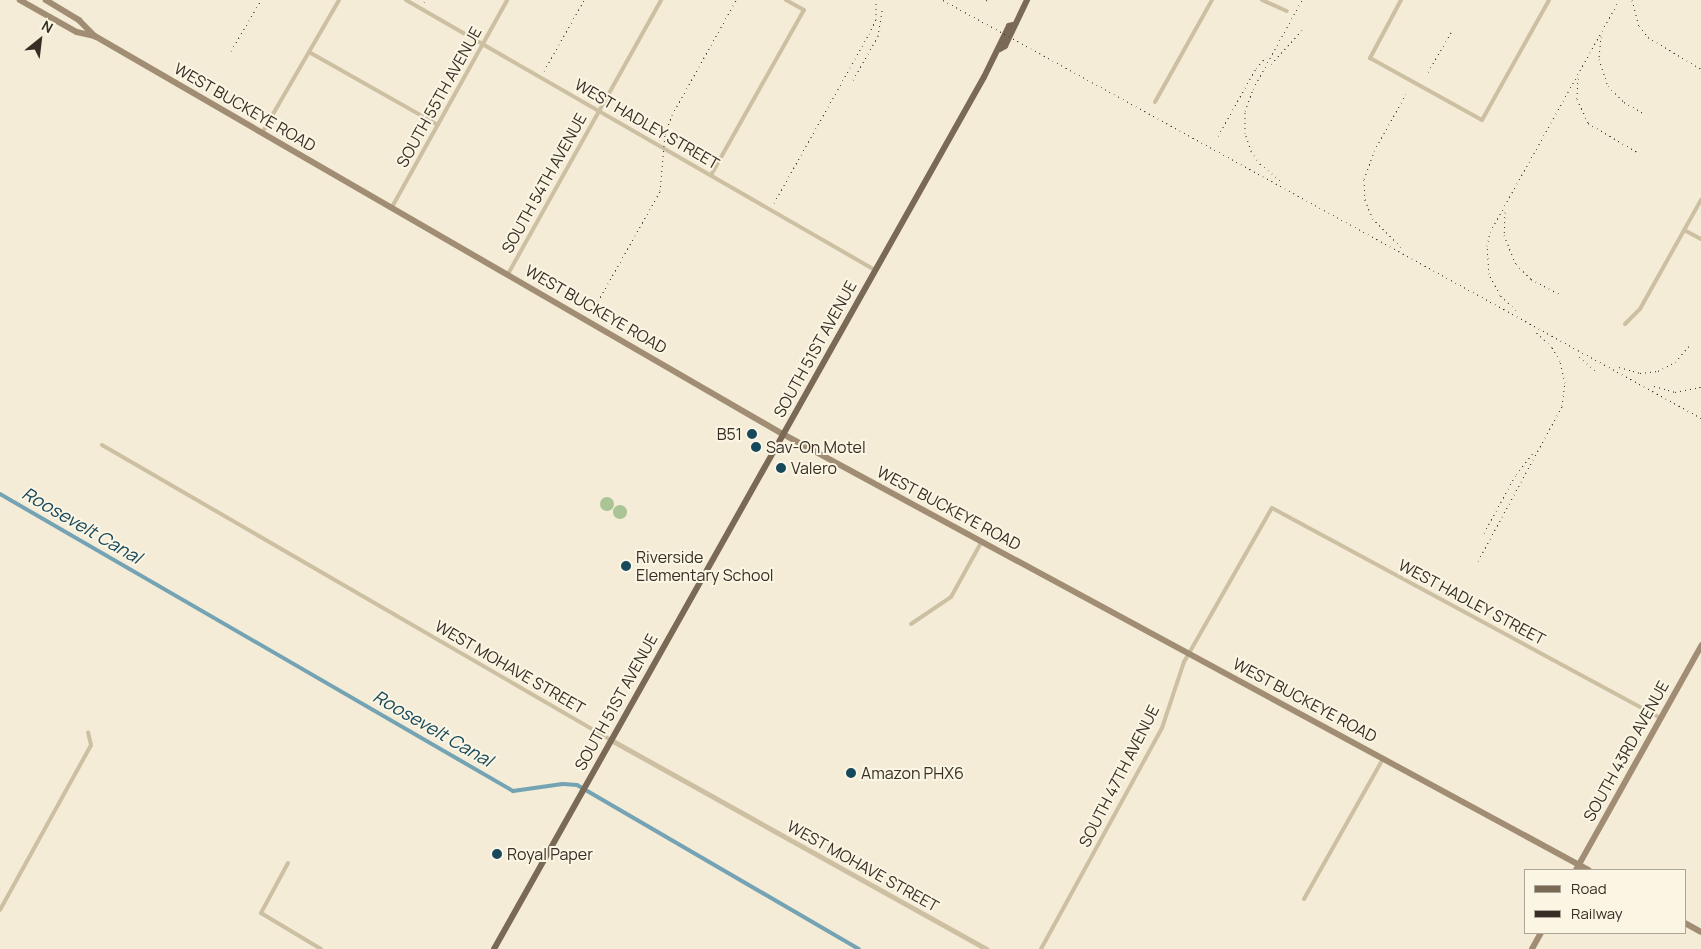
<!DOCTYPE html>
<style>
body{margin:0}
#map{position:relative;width:1701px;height:949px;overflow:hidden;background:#f4ecd7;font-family:Manrope,sans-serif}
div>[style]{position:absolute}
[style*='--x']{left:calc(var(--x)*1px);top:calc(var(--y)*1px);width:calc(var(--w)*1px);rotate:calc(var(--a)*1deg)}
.green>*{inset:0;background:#abc496}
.round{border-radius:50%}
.canal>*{height:4px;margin:-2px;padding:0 2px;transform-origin:2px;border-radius:2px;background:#74a3b3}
.minor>*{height:4px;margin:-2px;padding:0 2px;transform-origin:2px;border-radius:2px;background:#cdbfa2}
.tertiary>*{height:5px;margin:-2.5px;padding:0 2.5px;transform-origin:2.5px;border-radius:2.5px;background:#cdbfa2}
.secondary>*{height:5.5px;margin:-2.75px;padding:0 2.75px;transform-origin:2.75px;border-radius:2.75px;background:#a08d74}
.primary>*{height:6px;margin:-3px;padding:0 3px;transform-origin:3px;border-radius:3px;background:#7a6955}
.rail>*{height:1px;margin-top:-0.5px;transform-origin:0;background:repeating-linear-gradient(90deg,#372e25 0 1px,transparent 0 5px)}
.dots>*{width:14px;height:14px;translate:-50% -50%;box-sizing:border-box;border:2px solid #fbf5e4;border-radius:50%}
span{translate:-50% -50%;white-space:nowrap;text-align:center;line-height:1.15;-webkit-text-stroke:4px #fbf5e4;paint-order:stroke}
.street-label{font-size:16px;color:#372e25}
.poi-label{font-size:16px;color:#372e25}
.right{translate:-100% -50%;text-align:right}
.left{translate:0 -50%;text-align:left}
.water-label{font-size:18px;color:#17495c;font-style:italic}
.legend{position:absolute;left:1524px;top:869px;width:162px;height:65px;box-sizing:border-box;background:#fbf5e4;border:1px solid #ada598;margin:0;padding:6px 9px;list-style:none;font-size:15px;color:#372e25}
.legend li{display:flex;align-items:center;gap:10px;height:25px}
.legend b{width:25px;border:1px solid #ada598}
.north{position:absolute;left:15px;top:15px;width:50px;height:50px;-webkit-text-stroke:4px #fbf5e4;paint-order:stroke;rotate:29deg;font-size:14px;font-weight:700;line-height:20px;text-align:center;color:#372e25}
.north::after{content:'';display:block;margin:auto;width:18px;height:22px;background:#372e25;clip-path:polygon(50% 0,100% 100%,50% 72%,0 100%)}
</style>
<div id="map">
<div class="green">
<div class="round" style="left:600px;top:497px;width:14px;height:14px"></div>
<div class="round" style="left:613px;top:505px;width:14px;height:14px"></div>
</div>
<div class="canal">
<div style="--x:0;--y:494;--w:593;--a:30.07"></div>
<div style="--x:513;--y:791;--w:50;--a:-8"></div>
<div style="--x:563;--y:784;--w:14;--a:4"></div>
<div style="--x:577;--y:785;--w:326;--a:30.2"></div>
</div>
<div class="minor">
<div style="--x:406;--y:0;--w:541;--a:29.93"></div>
<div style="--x:1262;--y:0;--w:27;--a:24"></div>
<div style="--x:1401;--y:0;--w:66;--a:118.1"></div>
<div style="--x:1370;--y:58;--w:128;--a:29"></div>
<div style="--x:1482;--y:120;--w:137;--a:-60.8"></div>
<div style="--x:309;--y:52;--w:148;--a:29.5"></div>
<div style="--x:1155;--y:102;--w:117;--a:-60.8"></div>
<div style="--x:262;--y:133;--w:154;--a:-59.9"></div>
<div style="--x:711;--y:175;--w:189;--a:-60.6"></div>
<div style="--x:804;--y:10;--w:21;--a:-151"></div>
<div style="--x:392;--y:207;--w:237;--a:-60.9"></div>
<div style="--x:1684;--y:230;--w:19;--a:28"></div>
<div style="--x:508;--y:274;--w:314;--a:-60.8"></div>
<div style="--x:1625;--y:324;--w:21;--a:-45"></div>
<div style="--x:1640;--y:309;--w:125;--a:-60.8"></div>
<div style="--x:102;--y:445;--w:588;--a:30.1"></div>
<div style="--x:911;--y:624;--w:48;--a:-34"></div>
<div style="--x:951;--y:597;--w:64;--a:-61"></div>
<div style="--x:288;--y:863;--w:57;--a:118.4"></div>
<div style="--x:261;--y:913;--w:70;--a:31"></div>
<div style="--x:1304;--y:899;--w:161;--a:-60.6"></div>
<div style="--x:0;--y:910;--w:188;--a:-61.1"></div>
<div style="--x:91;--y:745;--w:13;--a:-103"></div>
<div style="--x:1041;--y:949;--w:252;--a:-61.3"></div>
<div style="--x:1162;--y:728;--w:70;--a:-71.6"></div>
<div style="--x:1184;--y:662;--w:177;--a:-60.3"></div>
<div style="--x:1272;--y:508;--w:441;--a:28.4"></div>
</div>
<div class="tertiary">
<div style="--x:611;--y:740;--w:430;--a:29.1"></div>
</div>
<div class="secondary">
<div style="--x:20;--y:0;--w:65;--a:29.3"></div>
<div style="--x:77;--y:32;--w:17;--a:13"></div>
<div style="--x:46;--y:0;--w:39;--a:31"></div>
<div style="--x:79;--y:20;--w:23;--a:45"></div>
<div style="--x:95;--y:36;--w:795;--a:30.05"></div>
<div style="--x:783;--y:434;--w:916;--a:28.41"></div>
<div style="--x:1576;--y:870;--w:257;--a:-60.8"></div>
<div style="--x:1685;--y:923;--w:18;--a:29"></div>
<div style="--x:1532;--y:949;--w:18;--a:-61"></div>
</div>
<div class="primary">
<div style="--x:1000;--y:49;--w:6;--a:-31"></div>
<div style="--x:1005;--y:46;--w:51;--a:-64.4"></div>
<div style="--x:494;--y:949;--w:1000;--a:-60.67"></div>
<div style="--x:984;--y:77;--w:57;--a:-63.9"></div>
<div style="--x:1009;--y:26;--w:4;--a:-14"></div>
</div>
<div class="rail">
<div style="--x:943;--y:0;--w:866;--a:28.87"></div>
<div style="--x:986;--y:0;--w:3;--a:18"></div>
<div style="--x:1632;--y:0;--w:27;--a:75"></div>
<div style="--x:1639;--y:26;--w:14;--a:51"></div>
<div style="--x:1648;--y:37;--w:62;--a:31.1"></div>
<div style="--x:424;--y:2;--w:2;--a:-63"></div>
<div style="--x:1601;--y:36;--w:23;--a:95"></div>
<div style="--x:1599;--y:59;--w:28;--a:72"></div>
<div style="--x:1608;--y:86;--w:23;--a:45"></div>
<div style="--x:1624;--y:102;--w:24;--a:30"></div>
<div style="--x:231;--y:51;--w:59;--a:-59.5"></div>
<div style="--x:1271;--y:64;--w:50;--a:-47.4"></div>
<div style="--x:544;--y:71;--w:81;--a:-60.6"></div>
<div style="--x:1428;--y:72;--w:48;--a:-59.7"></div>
<div style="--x:1578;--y:78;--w:21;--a:93"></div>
<div style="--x:1577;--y:99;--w:26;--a:65"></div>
<div style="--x:1588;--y:123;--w:57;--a:30.6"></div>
<div style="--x:853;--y:80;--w:51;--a:-60.4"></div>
<div style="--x:878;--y:36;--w:26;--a:-81"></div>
<div style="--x:1218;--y:136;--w:78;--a:-60.8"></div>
<div style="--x:1256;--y:68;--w:15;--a:-48"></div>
<div style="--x:1280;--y:180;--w:26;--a:-141"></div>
<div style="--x:1260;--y:164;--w:16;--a:-125"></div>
<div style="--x:1251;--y:151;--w:19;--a:-108"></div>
<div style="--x:1245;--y:133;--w:22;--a:-90"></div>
<div style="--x:1245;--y:111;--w:23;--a:-70"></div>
<div style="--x:1253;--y:89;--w:102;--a:-61.2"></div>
<div style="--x:774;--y:203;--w:194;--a:-60.7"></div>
<div style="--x:869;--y:34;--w:17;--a:-65"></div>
<div style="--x:876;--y:19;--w:19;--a:-90"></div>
<div style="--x:1505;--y:212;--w:23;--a:92"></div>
<div style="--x:1504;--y:235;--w:31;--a:68"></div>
<div style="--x:1516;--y:264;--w:21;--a:45"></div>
<div style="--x:1531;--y:279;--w:32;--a:28"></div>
<div style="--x:1401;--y:247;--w:40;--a:-135"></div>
<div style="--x:1373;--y:219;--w:21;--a:-113"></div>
<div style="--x:1365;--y:200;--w:21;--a:-93"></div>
<div style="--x:1364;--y:179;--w:30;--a:-70"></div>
<div style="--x:1374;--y:151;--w:65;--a:-60.7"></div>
<div style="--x:593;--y:310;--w:137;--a:-60.6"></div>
<div style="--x:660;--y:191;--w:57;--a:-85"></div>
<div style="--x:665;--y:134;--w:20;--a:-70"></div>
<div style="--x:672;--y:115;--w:132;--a:-60.9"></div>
<div style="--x:1516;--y:310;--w:22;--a:-137"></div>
<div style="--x:1500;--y:295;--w:24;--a:-118"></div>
<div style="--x:1489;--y:274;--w:28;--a:-94"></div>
<div style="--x:1487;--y:246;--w:14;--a:-78"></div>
<div style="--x:1490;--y:232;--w:265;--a:-60.9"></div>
<div style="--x:1579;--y:357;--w:22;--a:39"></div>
<div style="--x:1619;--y:367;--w:22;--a:16"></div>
<div style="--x:1640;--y:373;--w:18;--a:-6"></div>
<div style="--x:1658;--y:371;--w:19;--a:-28"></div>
<div style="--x:1675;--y:362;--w:21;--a:-49"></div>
<div style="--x:1654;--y:386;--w:22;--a:16"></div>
<div style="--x:1675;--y:392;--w:26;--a:-11"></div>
<div style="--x:1484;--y:533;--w:67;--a:-61.5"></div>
<div style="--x:1516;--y:474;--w:26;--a:-51"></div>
<div style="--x:1478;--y:561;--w:176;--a:-61.5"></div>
<div style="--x:1562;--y:406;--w:23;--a:-83"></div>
<div style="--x:1565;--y:383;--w:23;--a:-103"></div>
<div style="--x:1560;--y:361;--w:16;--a:-120"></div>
<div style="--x:1552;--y:347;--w:22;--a:-137"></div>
</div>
<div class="dots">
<div style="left:752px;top:434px;background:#17495c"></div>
<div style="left:756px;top:447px;background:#17495c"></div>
<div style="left:781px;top:468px;background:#17495c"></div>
<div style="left:626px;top:566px;background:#17495c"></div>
<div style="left:851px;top:773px;background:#17495c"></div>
<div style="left:497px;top:854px;background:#17495c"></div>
</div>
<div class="street-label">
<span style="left:439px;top:97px;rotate:-61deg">SOUTH 55TH AVENUE</span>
<span style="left:245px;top:107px;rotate:30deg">WEST BUCKEYE ROAD</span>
<span style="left:647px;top:124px;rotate:30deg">WEST HADLEY STREET</span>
<span style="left:544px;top:183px;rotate:-61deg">SOUTH 54TH AVENUE</span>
<span style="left:596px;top:309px;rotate:30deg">WEST BUCKEYE ROAD</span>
<span style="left:815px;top:349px;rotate:-61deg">SOUTH 51ST AVENUE</span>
<span style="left:949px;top:508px;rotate:28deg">WEST BUCKEYE ROAD</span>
<span style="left:1472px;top:602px;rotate:28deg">WEST HADLEY STREET</span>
<span style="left:510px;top:667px;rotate:30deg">WEST MOHAVE STREET</span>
<span style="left:1305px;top:700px;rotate:28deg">WEST BUCKEYE ROAD</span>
<span style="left:616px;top:702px;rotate:-61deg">SOUTH 51ST AVENUE</span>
<span style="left:1626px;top:751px;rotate:-61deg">SOUTH 43RD AVENUE</span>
<span style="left:1119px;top:776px;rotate:-63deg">SOUTH 47TH AVENUE</span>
<span style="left:863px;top:866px;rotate:29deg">WEST MOHAVE STREET</span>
</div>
<div class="poi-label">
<span class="right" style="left:742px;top:434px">B51</span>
<span class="left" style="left:766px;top:447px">Sav-On Motel</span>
<span class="left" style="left:791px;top:468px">Valero</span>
<span class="left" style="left:636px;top:566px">Riverside<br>Elementary School</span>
<span class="left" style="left:861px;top:773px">Amazon PHX6</span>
<span class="left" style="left:507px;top:854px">Royal Paper</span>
</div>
<div class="water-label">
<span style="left:82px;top:525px;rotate:30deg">Roosevelt Canal</span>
<span style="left:433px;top:728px;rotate:30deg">Roosevelt Canal</span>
</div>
<ul class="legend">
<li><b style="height:6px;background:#7a6955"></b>Road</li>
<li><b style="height:6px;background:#372e25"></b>Railway</li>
</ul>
<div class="north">N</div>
</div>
